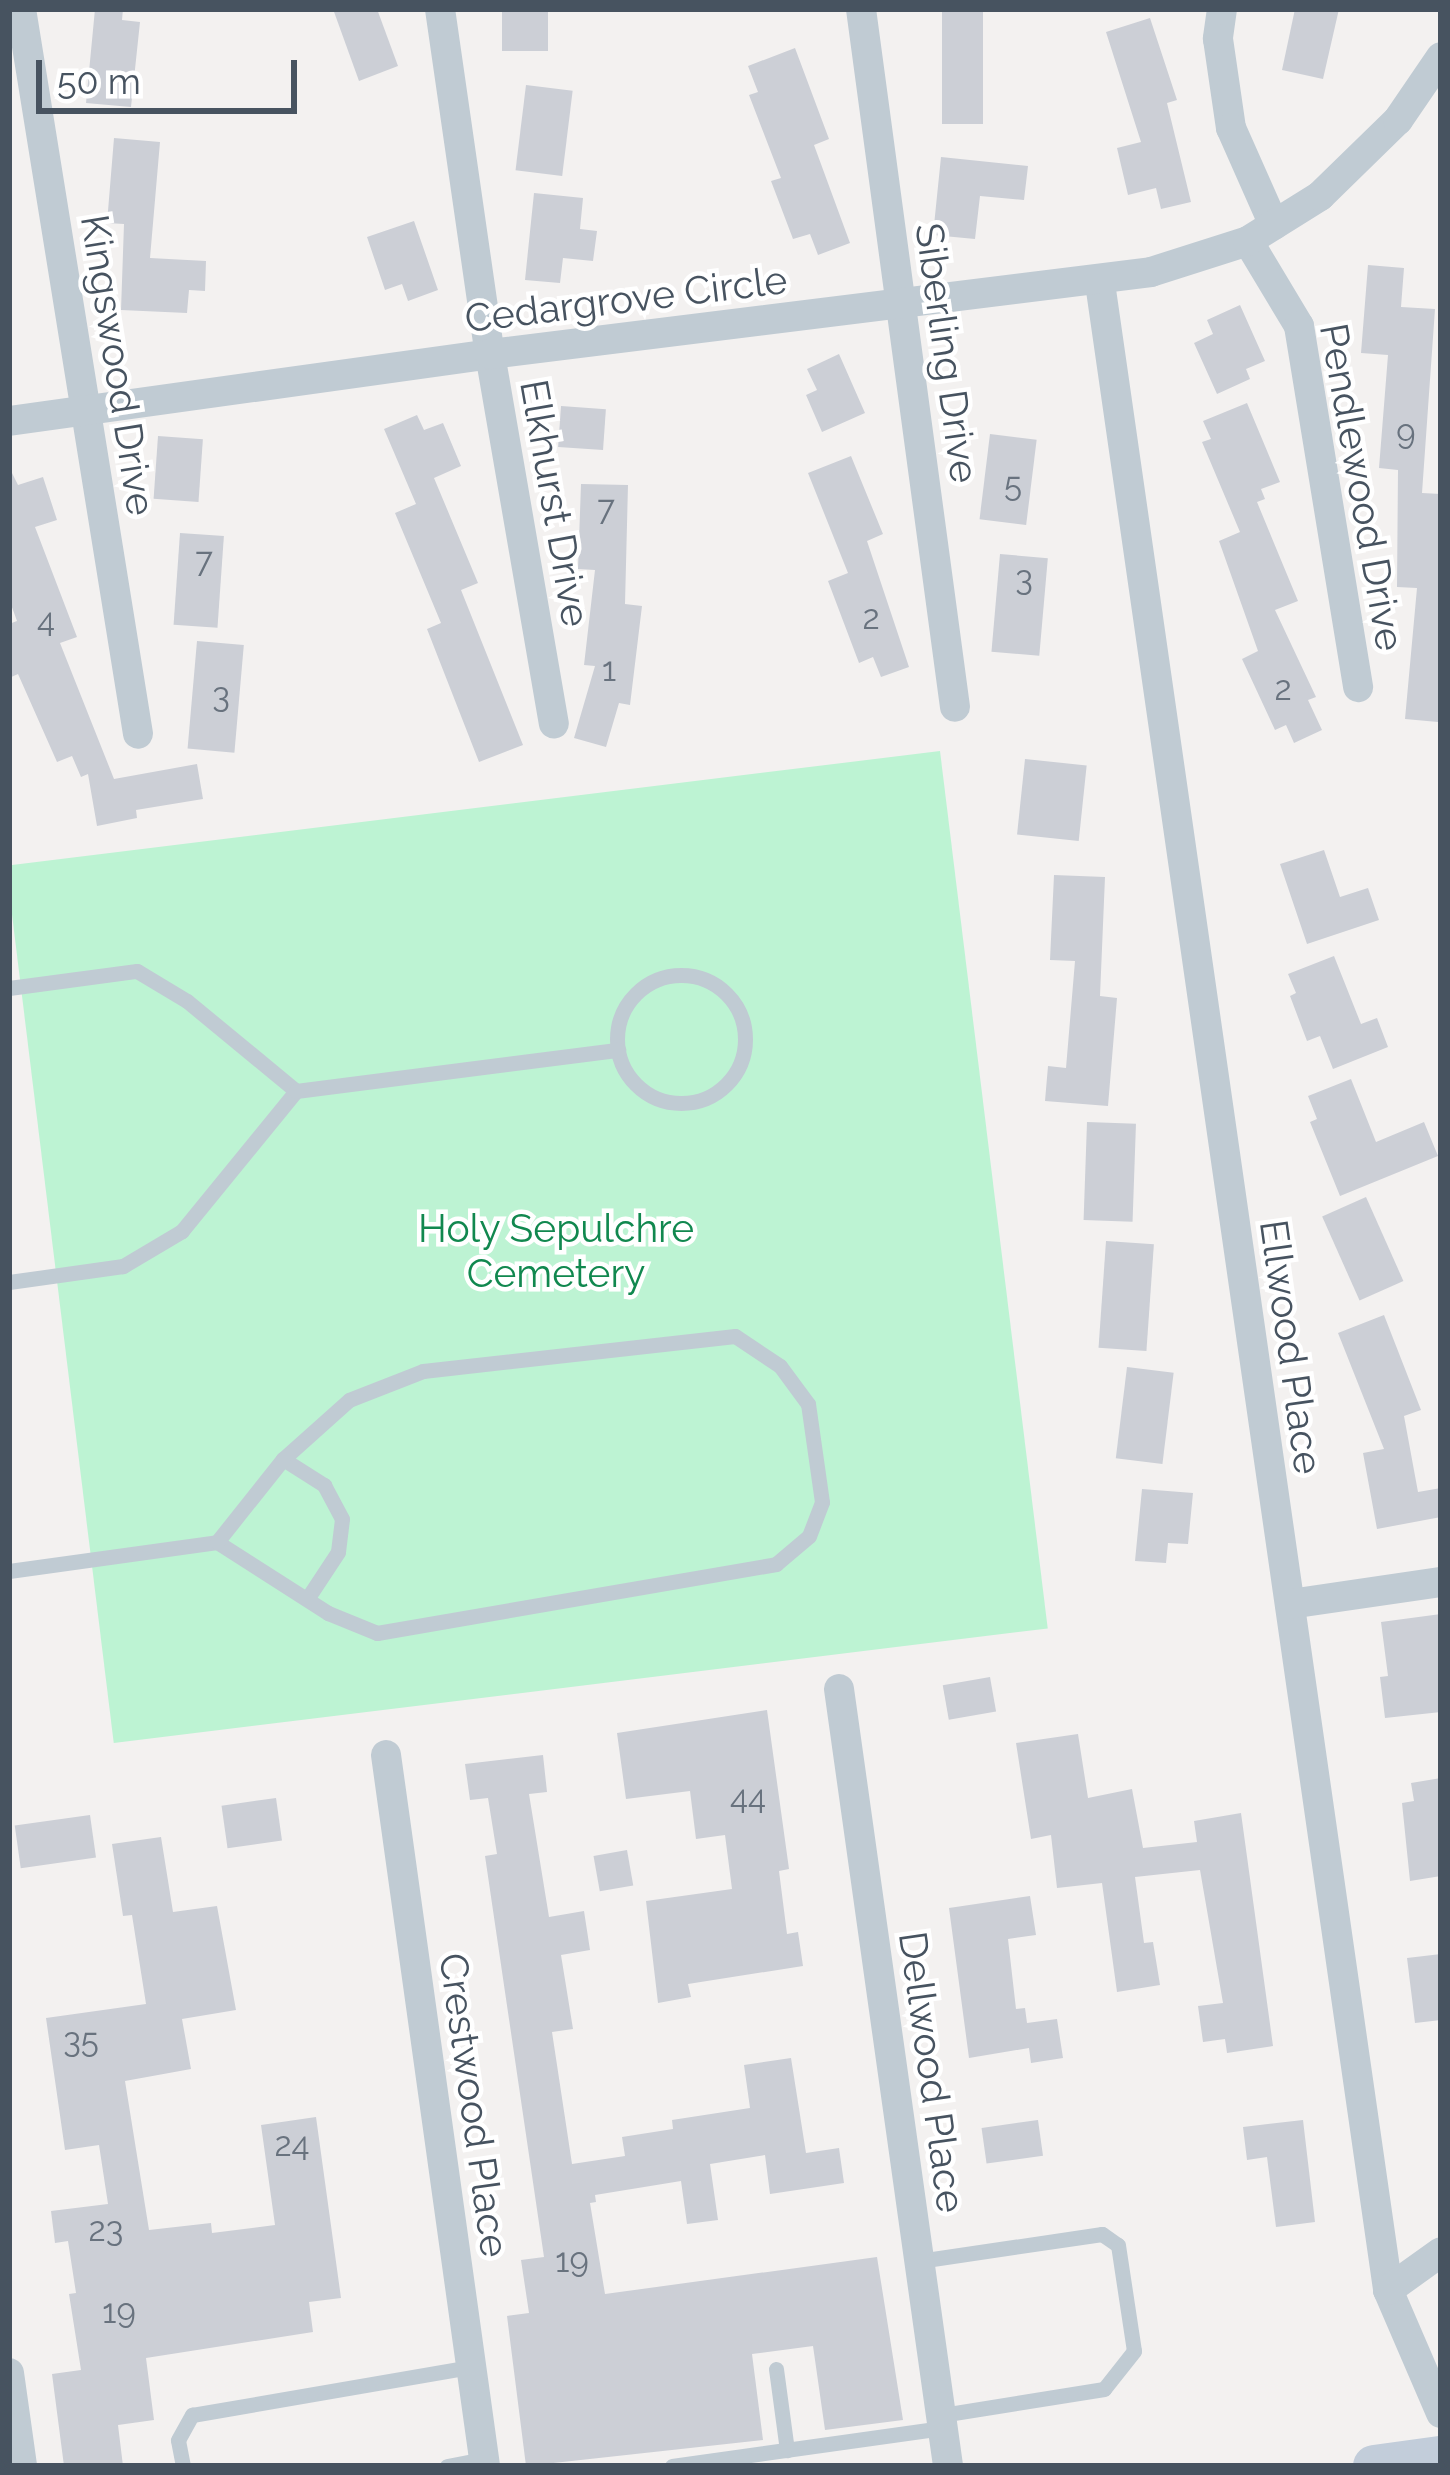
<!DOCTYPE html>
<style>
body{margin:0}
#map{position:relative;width:1450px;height:2475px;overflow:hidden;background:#f3f1f0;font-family:Raleway,sans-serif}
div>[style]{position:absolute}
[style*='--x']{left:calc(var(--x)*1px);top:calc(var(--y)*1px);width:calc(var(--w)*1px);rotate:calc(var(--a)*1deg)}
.green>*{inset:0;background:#bdf3d3;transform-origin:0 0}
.building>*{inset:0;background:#cccfd6;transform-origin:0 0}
.service>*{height:15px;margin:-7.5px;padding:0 7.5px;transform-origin:7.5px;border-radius:7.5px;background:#c0cbd3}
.service>.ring{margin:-7.5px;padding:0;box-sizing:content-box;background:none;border:15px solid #c0cbd3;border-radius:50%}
.minor>*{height:30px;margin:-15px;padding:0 15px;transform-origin:15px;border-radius:15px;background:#c0cbd3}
.secondary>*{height:42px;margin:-21px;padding:0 21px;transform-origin:21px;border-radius:21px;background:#c2cdda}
span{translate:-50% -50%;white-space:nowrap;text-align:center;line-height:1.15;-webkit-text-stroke:9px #fff;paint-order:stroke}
.number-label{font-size:33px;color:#68727e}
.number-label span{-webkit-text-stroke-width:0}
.street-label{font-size:39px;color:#475360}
.park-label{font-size:39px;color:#11884f}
.frame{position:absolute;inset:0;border:12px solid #475360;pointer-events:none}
.scale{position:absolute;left:36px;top:60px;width:261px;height:54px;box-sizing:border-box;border:6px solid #475360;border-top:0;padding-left:15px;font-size:36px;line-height:42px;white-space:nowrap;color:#475360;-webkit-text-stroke:9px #fff;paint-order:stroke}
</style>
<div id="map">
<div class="green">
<div style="left:940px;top:751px;width:884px;height:941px;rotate:83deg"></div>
</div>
<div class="building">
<div style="clip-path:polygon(95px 9px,123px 9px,122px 20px,140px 22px,131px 107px,86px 103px)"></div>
<div style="clip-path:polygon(333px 9px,377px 9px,398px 66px,359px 81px)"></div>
<div style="left:502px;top:9px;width:46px;height:42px"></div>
<div style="left:942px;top:9px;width:41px;height:115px"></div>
<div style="clip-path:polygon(1295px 9px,1339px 9px,1323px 79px,1282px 70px)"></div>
<div style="clip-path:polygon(1150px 18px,1177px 100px,1167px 103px,1191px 202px,1161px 209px,1156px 188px,1128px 195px,1117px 148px,1141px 142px,1106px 32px)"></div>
<div style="clip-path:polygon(795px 48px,829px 139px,814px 145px,850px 243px,818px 255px,810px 234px,793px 239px,771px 181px,781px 178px,749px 95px,758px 92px,748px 66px)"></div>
<div style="left:526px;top:85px;width:47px;height:86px;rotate:7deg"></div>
<div style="clip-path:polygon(114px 138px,160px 142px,150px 258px,206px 261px,205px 291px,189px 290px,187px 313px,121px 310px,124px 224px,107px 223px)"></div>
<div style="clip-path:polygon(941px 157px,1028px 166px,1024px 200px,980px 196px,975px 239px,933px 235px)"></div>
<div style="clip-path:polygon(534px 193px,583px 198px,580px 229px,597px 231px,593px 261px,563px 258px,560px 283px,525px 280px)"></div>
<div style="clip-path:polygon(414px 221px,438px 290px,408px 301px,402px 284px,385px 290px,367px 237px)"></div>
<div style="clip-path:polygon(1368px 265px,1404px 268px,1401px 307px,1435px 309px,1422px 493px,1441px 494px,1438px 722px,1405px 719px,1417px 588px,1397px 587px,1398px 470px,1379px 468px,1388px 355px,1361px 353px)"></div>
<div style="clip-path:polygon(1240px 305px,1265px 361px,1246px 369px,1250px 379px,1217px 394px,1194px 343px,1213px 334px,1207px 320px)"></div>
<div style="clip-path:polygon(839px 354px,865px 413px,822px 432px,806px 395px,817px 390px,807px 369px)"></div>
<div style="clip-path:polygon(1247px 403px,1280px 482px,1261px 489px,1265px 499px,1257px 502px,1298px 601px,1275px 610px,1316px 697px,1308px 700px,1322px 730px,1294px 743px,1286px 725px,1275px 730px,1242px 659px,1258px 651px,1219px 541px,1240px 532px,1202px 442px,1211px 439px,1203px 421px)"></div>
<div style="left:561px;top:406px;width:45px;height:41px;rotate:4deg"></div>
<div style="clip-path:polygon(417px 415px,424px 430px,443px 423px,461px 466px,434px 478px,478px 583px,461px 590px,523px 745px,479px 762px,427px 629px,441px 623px,395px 513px,416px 504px,384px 429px)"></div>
<div style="left:990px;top:434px;width:47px;height:86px;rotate:7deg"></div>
<div style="left:158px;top:436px;width:45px;height:63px;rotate:4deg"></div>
<div style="clip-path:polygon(851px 456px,883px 534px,867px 541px,909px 667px,881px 677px,873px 657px,859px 663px,828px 581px,848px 573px,808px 473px)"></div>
<div style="clip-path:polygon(9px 467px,18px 485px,43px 477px,57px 520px,35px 527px,77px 637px,60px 643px,114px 779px,197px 764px,203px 799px,136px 810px,137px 818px,97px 826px,88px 774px,81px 777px,72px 756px,57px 762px,18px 674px,9px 678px,9px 624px,17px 621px,9px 599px)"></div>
<div style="clip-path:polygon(581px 484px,628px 485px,625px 604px,642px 606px,630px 705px,619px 703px,606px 747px,574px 738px,595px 666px,584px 665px,595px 570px,578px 569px)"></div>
<div style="left:180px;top:533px;width:44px;height:92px;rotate:4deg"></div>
<div style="left:1000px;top:554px;width:48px;height:98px;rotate:5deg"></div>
<div style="left:197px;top:641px;width:47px;height:108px;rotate:5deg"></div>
<div style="left:1025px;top:759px;width:62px;height:76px;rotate:6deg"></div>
<div style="clip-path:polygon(1324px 850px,1340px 897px,1368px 888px,1379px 920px,1307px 944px,1280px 864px)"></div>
<div style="clip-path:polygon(1054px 875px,1105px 877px,1100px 996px,1117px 998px,1108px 1106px,1045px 1101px,1048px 1066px,1066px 1068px,1075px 961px,1050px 960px)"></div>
<div style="clip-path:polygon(1334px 956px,1361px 1024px,1377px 1018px,1388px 1047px,1333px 1069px,1320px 1036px,1307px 1041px,1290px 996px,1296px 993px,1288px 974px)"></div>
<div style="clip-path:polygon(1351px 1079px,1376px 1142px,1424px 1122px,1438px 1156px,1340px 1196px,1310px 1122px,1317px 1119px,1308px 1096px)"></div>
<div style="left:1087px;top:1122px;width:49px;height:98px;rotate:2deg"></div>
<div style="left:1366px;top:1197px;width:92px;height:48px;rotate:66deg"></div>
<div style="left:1106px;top:1241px;width:48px;height:107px;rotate:4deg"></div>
<div style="clip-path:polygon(1384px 1315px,1421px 1410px,1404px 1416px,1418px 1492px,1441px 1488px,1441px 1517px,1377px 1529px,1363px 1453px,1384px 1449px,1338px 1333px)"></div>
<div style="left:1127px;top:1367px;width:47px;height:92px;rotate:7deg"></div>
<div style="clip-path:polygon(1142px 1489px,1193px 1493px,1188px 1544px,1168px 1543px,1166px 1563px,1135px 1561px)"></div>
<div style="clip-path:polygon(1441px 1614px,1441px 1712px,1385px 1718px,1380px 1677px,1388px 1676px,1381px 1622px)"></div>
<div style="left:990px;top:1677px;width:35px;height:48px;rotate:80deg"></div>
<div style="clip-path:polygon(767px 1710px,789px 1869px,779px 1871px,787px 1934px,798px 1932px,803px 1966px,688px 1984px,691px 1997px,658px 2003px,646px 1901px,732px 1889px,725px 1835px,696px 1839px,690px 1791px,626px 1799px,617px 1733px)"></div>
<div style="clip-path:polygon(1078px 1734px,1088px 1798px,1132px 1789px,1143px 1848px,1197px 1842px,1194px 1821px,1241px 1813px,1273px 2046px,1227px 2053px,1225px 2039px,1203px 2042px,1198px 2006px,1223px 2003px,1200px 1870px,1135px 1877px,1144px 1943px,1153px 1942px,1160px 1985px,1117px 1992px,1102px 1883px,1057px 1888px,1051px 1835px,1031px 1839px,1016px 1743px)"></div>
<div style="clip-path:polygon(543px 1755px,547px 1792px,529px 1794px,549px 1917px,584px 1911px,590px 1950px,561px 1955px,573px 2029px,552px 2032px,572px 2164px,625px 2156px,622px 2137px,673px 2129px,672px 2120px,750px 2108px,744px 2065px,791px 2058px,806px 2153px,839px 2148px,844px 2183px,770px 2194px,765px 2155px,710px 2164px,718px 2220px,687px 2224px,681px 2181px,595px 2195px,596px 2202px,590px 2203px,605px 2294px,877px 2257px,903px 2420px,825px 2430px,813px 2346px,752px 2354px,763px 2440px,526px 2466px,507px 2316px,529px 2313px,521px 2260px,544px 2257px,485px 1856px,497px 1854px,488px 1798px,470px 1800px,465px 1764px)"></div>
<div style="clip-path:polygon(1441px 1778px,1441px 1876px,1410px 1881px,1402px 1803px,1414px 1801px,1411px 1783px)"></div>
<div style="left:276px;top:1798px;width:43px;height:55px;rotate:82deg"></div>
<div style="left:90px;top:1815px;width:43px;height:76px;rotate:82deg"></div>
<div style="clip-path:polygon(161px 1837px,173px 1912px,217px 1906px,236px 2010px,182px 2019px,191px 2069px,125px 2081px,149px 2230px,211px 2223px,212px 2233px,275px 2225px,261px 2125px,316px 2117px,341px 2298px,309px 2302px,313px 2332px,146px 2358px,154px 2420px,118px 2425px,123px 2466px,64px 2466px,52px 2374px,81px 2370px,69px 2294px,76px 2293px,68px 2241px,55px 2243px,51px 2211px,108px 2204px,99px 2145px,65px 2150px,46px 2018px,146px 2004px,132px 1915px,123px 1916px,112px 1844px)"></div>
<div style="left:627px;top:1850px;width:36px;height:34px;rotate:80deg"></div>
<div style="clip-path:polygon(1030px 1896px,1036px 1935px,1008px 1939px,1016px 2009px,1025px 2008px,1027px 2023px,1057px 2019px,1063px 2058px,1031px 2063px,1029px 2048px,969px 2058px,949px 1908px)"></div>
<div style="clip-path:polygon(1441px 1954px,1441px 2020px,1415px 2023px,1407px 1958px)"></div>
<div style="left:1038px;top:2120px;width:36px;height:57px;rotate:82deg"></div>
<div style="clip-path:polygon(1303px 2120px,1315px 2222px,1276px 2227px,1267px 2157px,1247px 2160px,1243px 2127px)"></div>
</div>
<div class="service">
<div class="ring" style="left:617px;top:975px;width:113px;height:113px"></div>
<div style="--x:9;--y:988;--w:129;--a:-7.6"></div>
<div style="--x:137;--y:971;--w:58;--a:31"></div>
<div style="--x:187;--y:1001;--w:141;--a:39.5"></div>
<div style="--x:296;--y:1091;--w:181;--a:129.2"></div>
<div style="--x:182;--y:1231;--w:69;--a:149.3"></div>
<div style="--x:123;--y:1266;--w:115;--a:172"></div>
<div style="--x:296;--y:1091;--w:325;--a:-7.3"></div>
<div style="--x:283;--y:1459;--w:49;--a:32.4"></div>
<div style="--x:324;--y:1485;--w:38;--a:62"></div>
<div style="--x:342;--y:1519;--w:33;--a:97"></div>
<div style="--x:338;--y:1552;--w:56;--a:123.4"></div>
<div style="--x:9;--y:1571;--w:210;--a:-7.9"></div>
<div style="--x:217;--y:1542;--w:132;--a:32.6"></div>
<div style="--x:328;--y:1613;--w:53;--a:22.2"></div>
<div style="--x:377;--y:1633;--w:405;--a:-9.8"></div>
<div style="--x:776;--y:1564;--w:43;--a:-40.3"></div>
<div style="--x:809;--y:1536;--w:36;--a:-69"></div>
<div style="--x:822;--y:1502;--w:99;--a:-98.1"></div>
<div style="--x:808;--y:1404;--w:47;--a:-126.4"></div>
<div style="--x:780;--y:1366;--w:54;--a:-146.3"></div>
<div style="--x:735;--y:1336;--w:314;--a:173.6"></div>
<div style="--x:423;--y:1371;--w:79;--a:158.6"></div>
<div style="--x:349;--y:1400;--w:89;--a:138.2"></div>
<div style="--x:283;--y:1459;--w:106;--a:128.5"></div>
<div style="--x:919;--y:2261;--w:185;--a:-8.4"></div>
<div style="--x:1102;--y:2234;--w:19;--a:35"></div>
<div style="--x:1118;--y:2245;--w:107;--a:81.4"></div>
<div style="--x:1134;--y:2351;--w:48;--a:128.3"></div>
<div style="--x:1104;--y:2389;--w:165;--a:170.9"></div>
<div style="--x:776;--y:2369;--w:82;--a:82.3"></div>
<div style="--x:183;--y:2466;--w:26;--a:-101"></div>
<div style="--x:178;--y:2440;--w:29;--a:-61"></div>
<div style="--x:192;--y:2415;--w:283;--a:-9.8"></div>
<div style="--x:447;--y:2466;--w:38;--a:-11"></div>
<div style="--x:672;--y:2466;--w:273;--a:-8"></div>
</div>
<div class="minor">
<div style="--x:21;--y:9;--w:734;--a:80.83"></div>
<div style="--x:440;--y:9;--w:349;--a:81.8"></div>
<div style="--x:490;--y:354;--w:375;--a:80.2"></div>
<div style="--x:861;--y:9;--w:704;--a:82.33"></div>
<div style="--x:1222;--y:9;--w:30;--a:98"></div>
<div style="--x:1218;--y:39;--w:90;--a:81.7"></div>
<div style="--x:1231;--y:128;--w:106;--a:66.1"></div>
<div style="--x:1248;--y:241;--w:99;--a:59"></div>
<div style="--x:1299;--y:326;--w:366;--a:80.7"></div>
<div style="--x:1100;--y:283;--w:2028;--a:81.83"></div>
<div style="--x:1388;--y:2290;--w:134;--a:66.7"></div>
<div style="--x:9;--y:421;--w:486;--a:-7.9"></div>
<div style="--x:490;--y:354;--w:666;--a:-7.07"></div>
<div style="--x:1151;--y:272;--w:102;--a:-17.7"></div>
<div style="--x:1248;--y:241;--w:85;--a:-32"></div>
<div style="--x:1320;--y:196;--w:109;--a:-44.3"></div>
<div style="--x:1398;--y:120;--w:76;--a:-55.7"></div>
<div style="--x:1290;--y:1604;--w:153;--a:-8.3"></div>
<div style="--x:839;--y:1689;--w:785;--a:82.01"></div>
<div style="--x:386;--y:1755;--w:718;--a:82.07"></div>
<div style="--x:1388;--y:2290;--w:65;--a:-35.6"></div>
<div style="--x:9;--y:2373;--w:94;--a:82"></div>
</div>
<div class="secondary">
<div style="--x:1374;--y:2466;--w:68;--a:-7.7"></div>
</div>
<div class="number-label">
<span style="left:1406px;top:433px">9</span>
<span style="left:1013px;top:485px">5</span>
<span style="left:606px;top:509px">7</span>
<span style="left:204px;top:561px">7</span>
<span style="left:1024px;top:579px">3</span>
<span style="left:871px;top:618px">2</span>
<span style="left:46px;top:621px">4</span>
<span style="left:609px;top:670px">1</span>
<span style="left:1283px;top:689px">2</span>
<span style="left:221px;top:696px">3</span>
<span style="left:748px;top:1798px">44</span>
<span style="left:81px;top:2041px">35</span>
<span style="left:292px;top:2145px">24</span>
<span style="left:106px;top:2230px">23</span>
<span style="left:572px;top:2261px">19</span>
<span style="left:119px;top:2312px">19</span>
</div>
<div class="street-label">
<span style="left:626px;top:299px;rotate:-7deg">Cedargrove Circle</span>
<span style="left:947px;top:353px;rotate:82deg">Siberling Drive</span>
<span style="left:118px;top:365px;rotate:81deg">Kingswood Drive</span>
<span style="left:1362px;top:487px;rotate:80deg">Pendlewood Drive</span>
<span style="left:555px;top:503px;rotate:80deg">Elkhurst Drive</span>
<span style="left:1291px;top:1347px;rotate:82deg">Ellwood Place</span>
<span style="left:932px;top:2072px;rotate:82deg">Dellwood Place</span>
<span style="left:474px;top:2105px;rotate:82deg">Crestwood Place</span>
</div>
<div class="park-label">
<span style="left:556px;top:1251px">Holy Sepulchre<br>Cemetery</span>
</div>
<div class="frame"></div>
<div class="scale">50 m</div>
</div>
